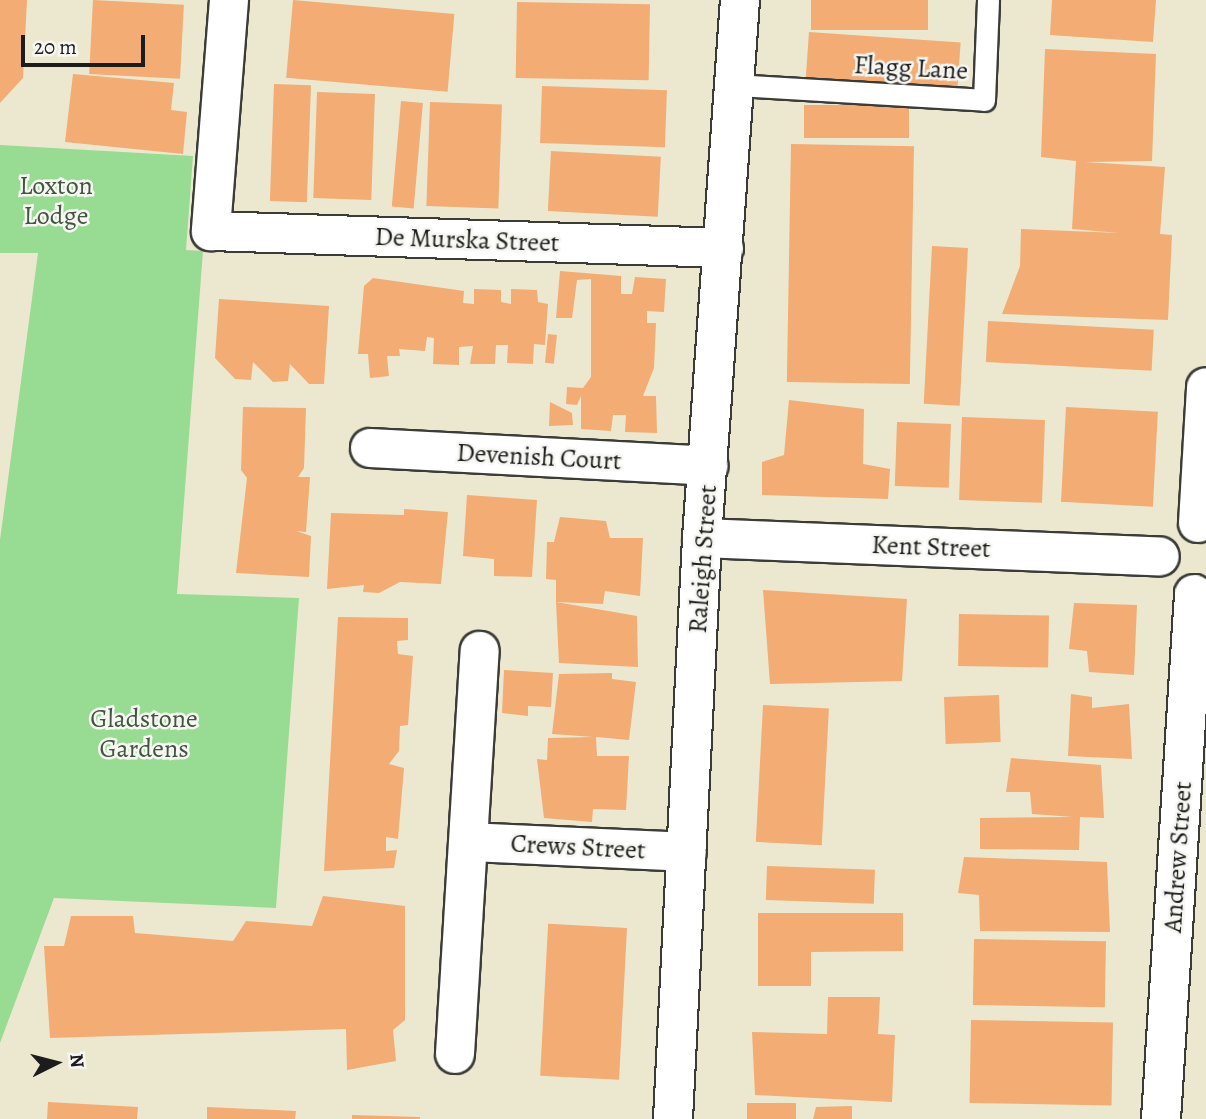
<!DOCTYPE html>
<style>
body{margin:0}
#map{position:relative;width:1206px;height:1119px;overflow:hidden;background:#ece8d0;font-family:Alegreya,serif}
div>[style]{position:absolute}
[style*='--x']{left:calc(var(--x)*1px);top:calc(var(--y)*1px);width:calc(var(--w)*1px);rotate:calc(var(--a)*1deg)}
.green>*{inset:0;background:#98db93}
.building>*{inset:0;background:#f2ac74;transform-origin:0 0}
.roads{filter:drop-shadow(2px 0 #3b3b37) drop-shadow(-2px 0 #3b3b37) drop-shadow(0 2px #3b3b37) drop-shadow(0 -2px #3b3b37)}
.service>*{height:21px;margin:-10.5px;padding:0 10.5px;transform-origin:10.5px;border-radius:10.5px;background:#fff}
.minor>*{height:38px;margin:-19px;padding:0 19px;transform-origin:19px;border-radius:19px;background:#fff}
span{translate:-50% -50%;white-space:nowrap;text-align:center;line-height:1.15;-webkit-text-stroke:5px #f6f6f2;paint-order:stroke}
.street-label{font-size:26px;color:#1c1c1c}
.park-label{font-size:26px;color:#415540}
.north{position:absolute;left:21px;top:1028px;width:70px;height:70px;-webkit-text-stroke:5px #f6f6f2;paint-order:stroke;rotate:84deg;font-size:19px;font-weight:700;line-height:28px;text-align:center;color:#1c1c1c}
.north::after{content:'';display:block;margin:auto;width:24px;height:32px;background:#1c1c1c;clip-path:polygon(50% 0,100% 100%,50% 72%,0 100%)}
.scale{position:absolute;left:21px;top:35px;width:124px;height:32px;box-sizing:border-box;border:4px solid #1c1c1c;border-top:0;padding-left:9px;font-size:21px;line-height:24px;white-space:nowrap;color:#1c1c1c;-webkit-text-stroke:5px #f6f6f2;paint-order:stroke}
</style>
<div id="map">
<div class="green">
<div style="clip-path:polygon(0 145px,193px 156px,186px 250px,203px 251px,177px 594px,299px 598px,276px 908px,54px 898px,0 1043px,0 540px,38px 253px,0 253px)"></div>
</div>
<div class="building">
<div style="clip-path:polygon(0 0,27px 0,23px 78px,0 103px)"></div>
<div style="left:93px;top:0;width:91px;height:74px;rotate:3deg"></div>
<div style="left:293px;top:0;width:162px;height:78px;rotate:5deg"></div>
<div style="left:811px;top:0;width:117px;height:30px"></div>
<div style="clip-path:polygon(1052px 0,1156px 0,1153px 42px,1050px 35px)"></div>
<div style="left:517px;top:2px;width:133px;height:76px;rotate:1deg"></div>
<div style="left:809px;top:32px;width:152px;height:52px;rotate:4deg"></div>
<div style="clip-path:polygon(1045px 49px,1156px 54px,1152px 161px,1085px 162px,1165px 167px,1160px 234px,1172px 235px,1168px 320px,1002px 314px,1020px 266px,1021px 229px,1120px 233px,1072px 229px,1076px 161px,1041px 157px)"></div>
<div style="clip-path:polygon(73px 74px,174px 83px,171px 110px,187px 112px,183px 154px,65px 142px)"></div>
<div style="left:274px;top:84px;width:37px;height:117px;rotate:2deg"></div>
<div style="left:542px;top:86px;width:125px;height:57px;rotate:2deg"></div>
<div style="left:317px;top:92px;width:58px;height:106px;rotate:2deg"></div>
<div style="left:401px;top:101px;width:22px;height:106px;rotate:5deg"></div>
<div style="left:430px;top:102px;width:72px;height:104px;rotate:2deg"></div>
<div style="left:909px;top:105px;width:33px;height:105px;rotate:90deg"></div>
<div style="left:791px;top:144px;width:123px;height:238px;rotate:1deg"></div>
<div style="left:551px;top:151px;width:110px;height:60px;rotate:3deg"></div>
<div style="left:932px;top:246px;width:36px;height:158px;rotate:3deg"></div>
<div style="clip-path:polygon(560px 271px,621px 276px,621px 294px,632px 294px,635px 277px,666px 279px,664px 312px,647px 311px,647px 323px,656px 323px,654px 368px,643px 396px,656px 396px,657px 433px,625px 432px,626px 415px,613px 415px,611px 431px,581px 429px,581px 396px,577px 405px,566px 404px,567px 387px,583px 388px,591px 377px,591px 279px,577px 280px,572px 318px,556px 318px)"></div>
<div style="clip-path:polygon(373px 278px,464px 291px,463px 303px,474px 304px,474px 289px,501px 290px,501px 302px,511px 304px,511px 289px,537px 290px,538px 302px,548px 304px,545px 345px,534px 344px,533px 364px,507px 363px,508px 345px,496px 345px,495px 364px,470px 364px,473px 346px,459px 347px,459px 365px,433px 364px,434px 338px,427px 337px,425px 351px,399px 349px,400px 356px,387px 356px,389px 376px,370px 378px,368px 354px,358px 354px,364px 286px)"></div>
<div style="clip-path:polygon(219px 299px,329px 306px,324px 384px,309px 384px,290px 364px,288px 381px,273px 382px,253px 362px,251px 380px,235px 379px,215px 358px)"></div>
<div style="left:988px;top:321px;width:166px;height:41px;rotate:3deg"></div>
<div style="left:548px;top:334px;width:9px;height:29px;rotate:6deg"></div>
<div style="clip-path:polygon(789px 400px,864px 409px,863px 464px,890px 469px,888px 499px,762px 495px,762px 462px,784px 455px)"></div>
<div style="clip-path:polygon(550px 402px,572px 413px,573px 425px,549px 426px)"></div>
<div style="clip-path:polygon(243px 407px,306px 408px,304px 468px,298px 477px,310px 477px,306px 532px,296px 531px,311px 536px,309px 577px,236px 573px,247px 478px,241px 470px)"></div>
<div style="left:1066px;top:407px;width:92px;height:95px;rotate:3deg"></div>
<div style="left:962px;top:417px;width:83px;height:83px;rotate:2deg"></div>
<div style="left:897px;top:422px;width:54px;height:64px;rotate:2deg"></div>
<div style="clip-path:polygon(467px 495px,537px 500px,532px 577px,494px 576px,494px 559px,463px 556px)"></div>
<div style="clip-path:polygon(404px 509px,448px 512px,441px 584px,400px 582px,379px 593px,363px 592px,364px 585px,327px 589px,331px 513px,404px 515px)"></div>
<div style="clip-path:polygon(560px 517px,606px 521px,610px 538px,643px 538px,640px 596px,605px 591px,603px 604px,556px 602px,556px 580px,546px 579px,547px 542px,554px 542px)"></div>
<div style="clip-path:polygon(763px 590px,907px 599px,902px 681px,770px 684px)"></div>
<div style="clip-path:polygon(556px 602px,637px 616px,638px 667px,559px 663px)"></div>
<div style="clip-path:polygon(1074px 603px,1137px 605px,1134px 675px,1089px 672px,1087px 651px,1069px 649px)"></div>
<div style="left:959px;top:614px;width:90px;height:52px;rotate:1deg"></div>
<div style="clip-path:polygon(338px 617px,408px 618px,408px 640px,397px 641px,398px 654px,413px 656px,408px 725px,400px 726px,399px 751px,389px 764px,404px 768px,398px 839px,386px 837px,386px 851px,397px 850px,394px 868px,324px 871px)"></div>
<div style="clip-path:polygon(504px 670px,553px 673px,551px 707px,528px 706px,528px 716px,502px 713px)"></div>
<div style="clip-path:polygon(612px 673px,612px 679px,636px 682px,629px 740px,596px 737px,597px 756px,629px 756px,626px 810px,593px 809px,592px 822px,544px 818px,537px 759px,547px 760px,548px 738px,593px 737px,552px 734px,559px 674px)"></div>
<div style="clip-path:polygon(1071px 694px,1092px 697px,1092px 708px,1129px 704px,1132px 759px,1068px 756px)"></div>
<div style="left:999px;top:695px;width:47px;height:55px;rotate:88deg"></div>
<div style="left:763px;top:705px;width:66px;height:137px;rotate:3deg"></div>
<div style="clip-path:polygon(1011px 758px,1101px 765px,1104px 818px,1080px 817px,1079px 850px,980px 849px,980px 818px,1073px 817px,1032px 814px,1030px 792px,1006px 792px)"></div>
<div style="clip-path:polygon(964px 857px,1107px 862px,1110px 932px,980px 931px,979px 895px,958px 893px)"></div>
<div style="left:767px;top:866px;width:108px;height:34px;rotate:2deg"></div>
<div style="clip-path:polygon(323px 896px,405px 906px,405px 1020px,393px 1030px,396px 1061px,347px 1070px,346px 1029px,50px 1038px,44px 946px,64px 946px,71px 916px,133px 916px,135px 933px,233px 941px,246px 921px,312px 926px)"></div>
<div style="clip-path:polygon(758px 913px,903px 913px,903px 951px,811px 952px,811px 986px,758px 986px)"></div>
<div style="left:627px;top:928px;width:152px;height:79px;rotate:93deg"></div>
<div style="left:974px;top:939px;width:132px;height:66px;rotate:1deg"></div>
<div style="clip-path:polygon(828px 997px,880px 997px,878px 1034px,895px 1035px,892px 1102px,755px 1095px,752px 1032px,827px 1034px)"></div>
<div style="left:971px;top:1020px;width:142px;height:83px;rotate:1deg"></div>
<div style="clip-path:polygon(48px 1102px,138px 1107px,137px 1119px,47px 1119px)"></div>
<div style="left:747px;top:1103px;width:49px;height:16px"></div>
<div style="clip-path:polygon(852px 1106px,852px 1119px,813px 1119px,816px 1107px)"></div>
<div style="clip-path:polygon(207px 1107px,296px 1111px,295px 1119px,207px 1119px)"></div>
<div style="clip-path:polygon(352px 1115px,420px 1117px,420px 1119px,352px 1119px)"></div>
</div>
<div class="roads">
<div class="service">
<div style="--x:735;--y:85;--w:249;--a:3.4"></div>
<div style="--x:984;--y:100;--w:100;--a:-87.7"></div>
</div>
<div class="minor">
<div style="--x:229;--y:0;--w:232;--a:94.5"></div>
<div style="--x:211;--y:231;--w:513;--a:1.9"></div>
<div style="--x:370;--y:448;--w:339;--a:3"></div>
<div style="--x:1198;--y:523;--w:136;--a:-86.6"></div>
<div style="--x:702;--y:538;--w:458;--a:2.3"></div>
<div style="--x:469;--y:842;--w:218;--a:2.6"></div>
<div style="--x:455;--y:1054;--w:404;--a:-86.5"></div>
<div style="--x:673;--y:1119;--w:582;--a:-87.14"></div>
<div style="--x:702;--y:538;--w:539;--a:-85.96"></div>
<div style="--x:1161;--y:1119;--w:526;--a:-86.4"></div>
</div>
</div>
<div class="street-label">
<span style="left:911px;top:68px;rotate:3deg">Flagg Lane</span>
<span style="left:467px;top:240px;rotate:2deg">De Murska Street</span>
<span style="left:539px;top:457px;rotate:3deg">Devenish Court</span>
<span style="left:931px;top:547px;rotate:2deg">Kent Street</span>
<span style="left:703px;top:559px;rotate:-86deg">Raleigh Street</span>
<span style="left:578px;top:847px;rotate:3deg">Crews Street</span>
<span style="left:1178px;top:857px;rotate:-86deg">Andrew Street</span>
</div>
<div class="park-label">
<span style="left:56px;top:201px">Loxton<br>Lodge</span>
<span style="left:144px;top:734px">Gladstone<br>Gardens</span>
</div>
<div class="north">N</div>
<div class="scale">20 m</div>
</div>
